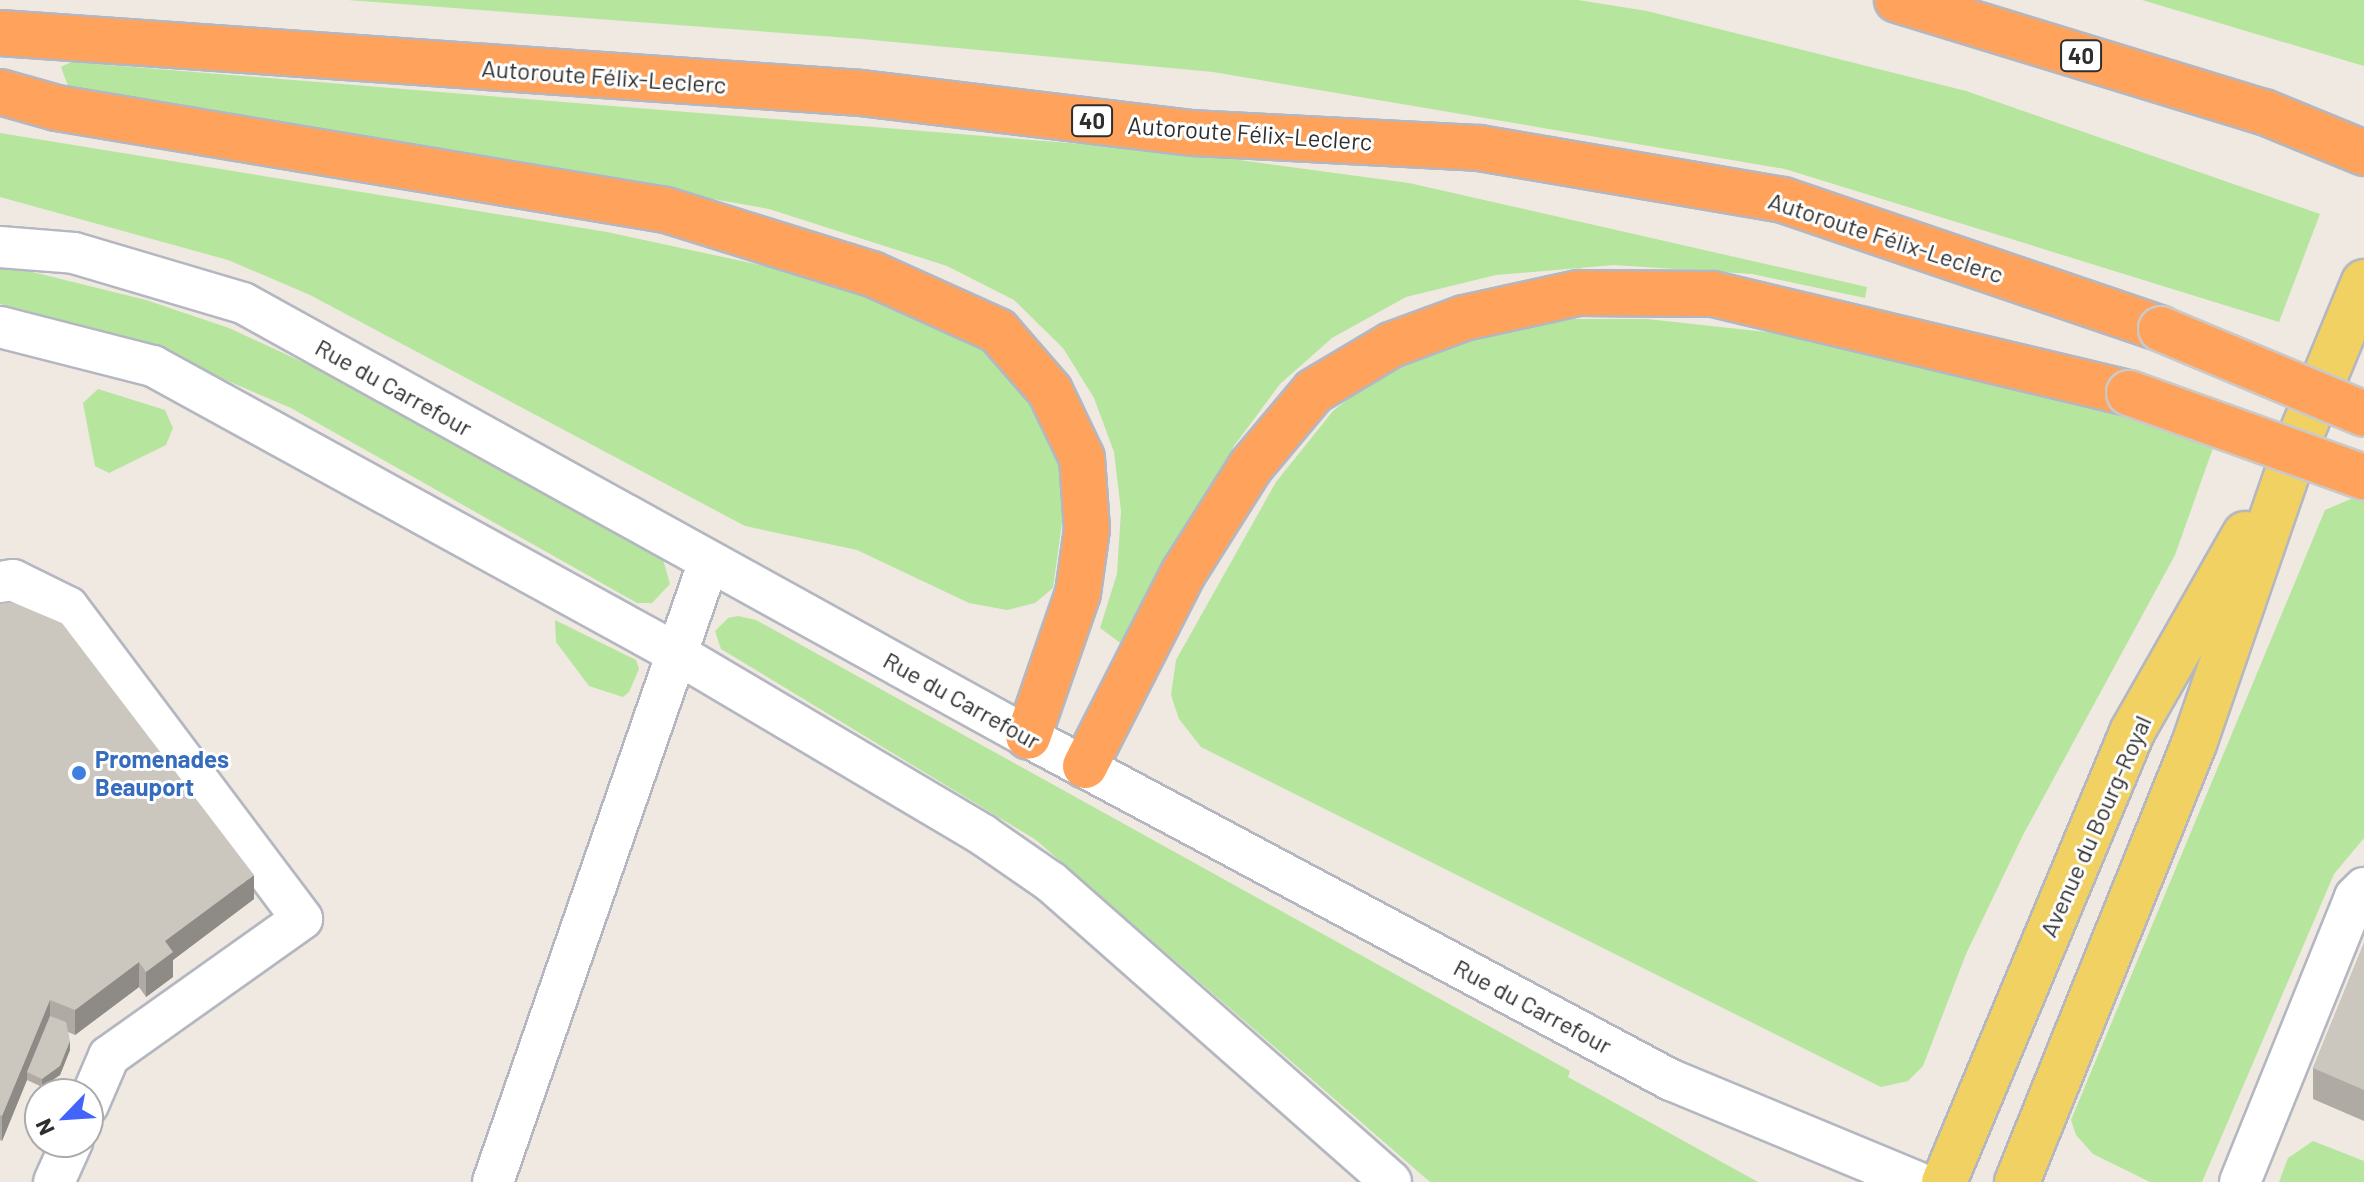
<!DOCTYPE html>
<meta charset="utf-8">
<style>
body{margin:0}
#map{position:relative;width:2364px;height:1182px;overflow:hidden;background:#efe9e1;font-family:Barlow,sans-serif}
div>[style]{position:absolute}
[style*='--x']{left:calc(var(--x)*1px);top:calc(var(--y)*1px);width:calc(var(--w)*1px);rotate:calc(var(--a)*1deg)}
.green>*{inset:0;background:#b6e59e}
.roads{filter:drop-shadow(2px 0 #b4b7c1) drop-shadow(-2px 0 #b4b7c1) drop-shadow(0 2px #b4b7c1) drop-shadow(0 -2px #b4b7c1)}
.minor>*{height:40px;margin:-20px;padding:0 20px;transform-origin:20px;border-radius:20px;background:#fff}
.major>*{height:44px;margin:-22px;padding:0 22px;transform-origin:22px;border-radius:22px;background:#f2d163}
.highway>*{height:44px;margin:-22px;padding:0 22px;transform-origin:22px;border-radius:22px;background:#ffa35c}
.bridges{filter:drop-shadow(2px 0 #c9c9c9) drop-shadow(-2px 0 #c9c9c9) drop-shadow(0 2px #c9c9c9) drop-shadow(0 -2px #c9c9c9)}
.highway-bridge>*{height:44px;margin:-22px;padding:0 22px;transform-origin:22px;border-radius:22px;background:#ffa35c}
.wall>*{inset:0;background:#afaba4}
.shaded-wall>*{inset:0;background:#8e8b86}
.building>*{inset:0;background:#cbc7bf}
.dots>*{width:22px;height:22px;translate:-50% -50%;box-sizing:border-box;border:4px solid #fff;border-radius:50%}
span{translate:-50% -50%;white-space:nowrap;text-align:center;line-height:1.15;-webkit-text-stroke:6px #fff;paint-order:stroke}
.shield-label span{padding:2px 6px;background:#fff;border:2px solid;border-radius:6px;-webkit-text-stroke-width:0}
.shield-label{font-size:22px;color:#2e2e2e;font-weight:700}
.street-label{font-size:24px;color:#2e2e2e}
.shop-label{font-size:24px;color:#366cbe;font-weight:700}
.left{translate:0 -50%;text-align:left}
.north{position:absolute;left:24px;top:1078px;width:80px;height:80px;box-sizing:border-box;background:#fff;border:2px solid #ababab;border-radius:50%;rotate:245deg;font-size:22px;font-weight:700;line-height:32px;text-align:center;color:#2e2e2e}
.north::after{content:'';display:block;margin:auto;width:28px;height:36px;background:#4264fb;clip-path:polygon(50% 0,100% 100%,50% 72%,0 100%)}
</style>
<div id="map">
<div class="green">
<div style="clip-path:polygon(348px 0,1578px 0,1647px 11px,1966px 91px,2320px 214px,2279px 322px,1785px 169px,1213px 72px,862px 39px)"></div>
<div style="clip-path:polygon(2142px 0,2364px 0,2364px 66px)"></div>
<div style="clip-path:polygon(71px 62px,1180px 152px,1409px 183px,1867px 287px,1865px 298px,1752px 274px,1614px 265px,1496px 275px,1406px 297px,1332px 338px,1280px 384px,1234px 446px,1123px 645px,1100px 628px,1117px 574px,1121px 511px,1114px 452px,1094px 398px,1063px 348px,1014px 300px,947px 266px,769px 209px,68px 86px,61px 67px)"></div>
<div style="clip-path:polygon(0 133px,607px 232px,862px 287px,1008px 362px,1061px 435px,1066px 494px,1053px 588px,1035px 603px,1007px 610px,969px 603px,857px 550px,745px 526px,310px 295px,228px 260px,0 197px)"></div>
<div style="clip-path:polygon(0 264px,146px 300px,229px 328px,324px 372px,662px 556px,670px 584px,652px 603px,637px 603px,291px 408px,123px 336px,0 304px)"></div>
<div style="clip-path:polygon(1558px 319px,1647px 319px,1858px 342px,2135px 417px,2213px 448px,2175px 555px,2023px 835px,1966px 954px,1923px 1066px,1908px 1081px,1881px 1087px,1201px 747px,1179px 719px,1171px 695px,1176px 660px,1276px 482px,1333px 411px,1389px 367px,1461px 333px)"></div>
<div style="clip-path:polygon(98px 389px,165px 410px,173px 428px,166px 445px,109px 473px,95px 466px,83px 403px)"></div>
<div style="clip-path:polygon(2351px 499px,2364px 501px,2364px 838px,2334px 874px,2202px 1182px,2150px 1182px,2093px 1154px,2076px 1135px,2071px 1120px,2325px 510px)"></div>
<div style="clip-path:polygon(738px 616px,756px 620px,1570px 1071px,1568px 1077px,1758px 1182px,1430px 1182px,1036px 840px,721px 649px,715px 631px,728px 618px)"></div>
<div style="clip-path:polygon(555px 620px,636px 660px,639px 669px,629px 692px,623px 697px,589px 686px,556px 642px)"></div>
<div style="clip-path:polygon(2313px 1141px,2364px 1161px,2364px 1182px,2279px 1182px,2288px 1158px)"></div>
</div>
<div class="roads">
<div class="minor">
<div style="--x:0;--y:247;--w:74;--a:4.6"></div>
<div style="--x:74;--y:253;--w:176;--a:16.5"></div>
<div style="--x:243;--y:303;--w:897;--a:28.94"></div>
<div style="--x:1028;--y:737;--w:729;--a:28.08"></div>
<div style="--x:1671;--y:1080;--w:266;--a:22.5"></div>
<div style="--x:0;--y:327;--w:158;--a:14.3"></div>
<div style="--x:153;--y:366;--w:594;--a:28.76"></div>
<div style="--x:674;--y:652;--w:359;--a:30.6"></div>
<div style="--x:983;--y:835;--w:83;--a:34.7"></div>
<div style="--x:1051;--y:882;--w:453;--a:41.4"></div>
<div style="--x:0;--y:582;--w:13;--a:-9"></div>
<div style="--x:13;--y:580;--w:61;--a:26.1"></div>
<div style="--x:68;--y:607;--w:390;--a:53.1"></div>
<div style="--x:302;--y:919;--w:237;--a:144.6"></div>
<div style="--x:109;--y:1056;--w:53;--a:113.2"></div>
<div style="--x:54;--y:1182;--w:44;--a:-65.8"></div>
<div style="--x:493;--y:1182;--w:657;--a:-70.82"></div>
<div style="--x:2240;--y:1182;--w:307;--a:-68"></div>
<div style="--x:2355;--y:897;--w:13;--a:-45"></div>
</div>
<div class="major">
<div style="--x:1944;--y:1182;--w:488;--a:-67.3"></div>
<div style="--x:2132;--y:732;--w:228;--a:-60.3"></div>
<div style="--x:2017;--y:1182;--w:472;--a:-68"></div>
<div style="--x:2194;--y:744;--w:319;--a:-71"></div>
<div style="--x:2298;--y:442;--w:173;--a:-67.6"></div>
</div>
<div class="highway">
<div style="--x:1897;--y:0;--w:384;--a:17"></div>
<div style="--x:2264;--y:112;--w:108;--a:22.3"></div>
<div style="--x:0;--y:33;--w:863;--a:3.99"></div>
<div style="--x:861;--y:93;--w:334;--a:6.9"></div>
<div style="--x:1193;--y:133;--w:286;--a:3"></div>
<div style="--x:1479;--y:148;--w:308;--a:9.7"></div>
<div style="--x:1783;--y:200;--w:399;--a:18.8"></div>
<div style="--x:0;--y:92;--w:59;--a:15.7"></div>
<div style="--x:57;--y:108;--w:617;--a:9.51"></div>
<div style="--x:666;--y:210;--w:216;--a:17.3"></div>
<div style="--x:872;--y:274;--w:138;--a:24.3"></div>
<div style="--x:998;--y:331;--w:79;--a:49.1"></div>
<div style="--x:1050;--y:391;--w:74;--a:64.5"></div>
<div style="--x:1082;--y:458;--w:71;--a:86"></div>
<div style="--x:1087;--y:529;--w:65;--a:98"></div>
<div style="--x:1078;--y:593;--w:152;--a:109.1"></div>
<div style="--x:1085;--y:766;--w:218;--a:-63"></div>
<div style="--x:1184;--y:572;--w:125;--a:-57.7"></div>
<div style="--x:1251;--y:466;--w:98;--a:-50"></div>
<div style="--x:1314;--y:391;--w:90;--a:-30.9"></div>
<div style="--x:1391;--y:345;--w:78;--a:-20.3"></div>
<div style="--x:1464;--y:318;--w:118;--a:-12.3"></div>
<div style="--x:1579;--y:293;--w:134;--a:0.4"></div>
<div style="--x:1713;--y:294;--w:428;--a:13.4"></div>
</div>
</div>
<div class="bridges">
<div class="highway-bridge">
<div style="--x:2161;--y:329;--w:220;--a:22.7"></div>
<div style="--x:2129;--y:393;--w:250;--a:19.7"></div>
</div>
</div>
<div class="wall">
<div style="clip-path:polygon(0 604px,254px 899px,173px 960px,173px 977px,146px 997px,139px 987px,75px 1035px,68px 1032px,70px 1050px,60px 1075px,42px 1087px,27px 1080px,2px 1141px,0 1140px)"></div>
<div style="clip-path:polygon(2364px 943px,2364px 1121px,2313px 1099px,2313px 1068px)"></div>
</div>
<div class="shaded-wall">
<div style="clip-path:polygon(254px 875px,254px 899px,173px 960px,173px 977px,146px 997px,146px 972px,165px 941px)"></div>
<div style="clip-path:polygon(139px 962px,139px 987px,75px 1035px,75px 1010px)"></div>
<div style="clip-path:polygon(50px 1000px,50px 1025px,27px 1072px,27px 1080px,2px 1141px,2px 1116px)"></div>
<div style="clip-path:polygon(70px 1041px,70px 1050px,60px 1075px,42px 1087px,42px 1079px)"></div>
</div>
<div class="building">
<div style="clip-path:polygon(12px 602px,62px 623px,254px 875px,165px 941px,173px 952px,146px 972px,139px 962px,75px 1010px,50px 1000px,2px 1116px,0 1115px,0 604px)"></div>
<div style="clip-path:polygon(2364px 943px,2364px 1090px,2313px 1068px)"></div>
<div style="clip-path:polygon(50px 1016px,66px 1022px,70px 1041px,60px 1066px,42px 1079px,27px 1072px)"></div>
</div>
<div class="dots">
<div style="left:79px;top:773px;background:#3f7fe0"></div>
</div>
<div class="shield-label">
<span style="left:2081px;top:56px">40</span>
<span style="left:1092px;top:121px">40</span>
</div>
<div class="street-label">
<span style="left:604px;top:76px;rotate:4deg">Autoroute Félix-Leclerc</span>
<span style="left:1250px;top:133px;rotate:4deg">Autoroute Félix-Leclerc</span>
<span style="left:1886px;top:237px;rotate:18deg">Autoroute Félix-Leclerc</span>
<span style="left:394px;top:387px;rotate:29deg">Rue du Carrefour</span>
<span style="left:962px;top:700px;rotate:29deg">Rue du Carrefour</span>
<span style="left:2095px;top:826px;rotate:-66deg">Avenue du Bourg-Royal</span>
<span style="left:1533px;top:1006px;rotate:28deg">Rue du Carrefour</span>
</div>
<div class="shop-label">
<span class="left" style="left:95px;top:773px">Promenades<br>Beauport</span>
</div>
<div class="north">N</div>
</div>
